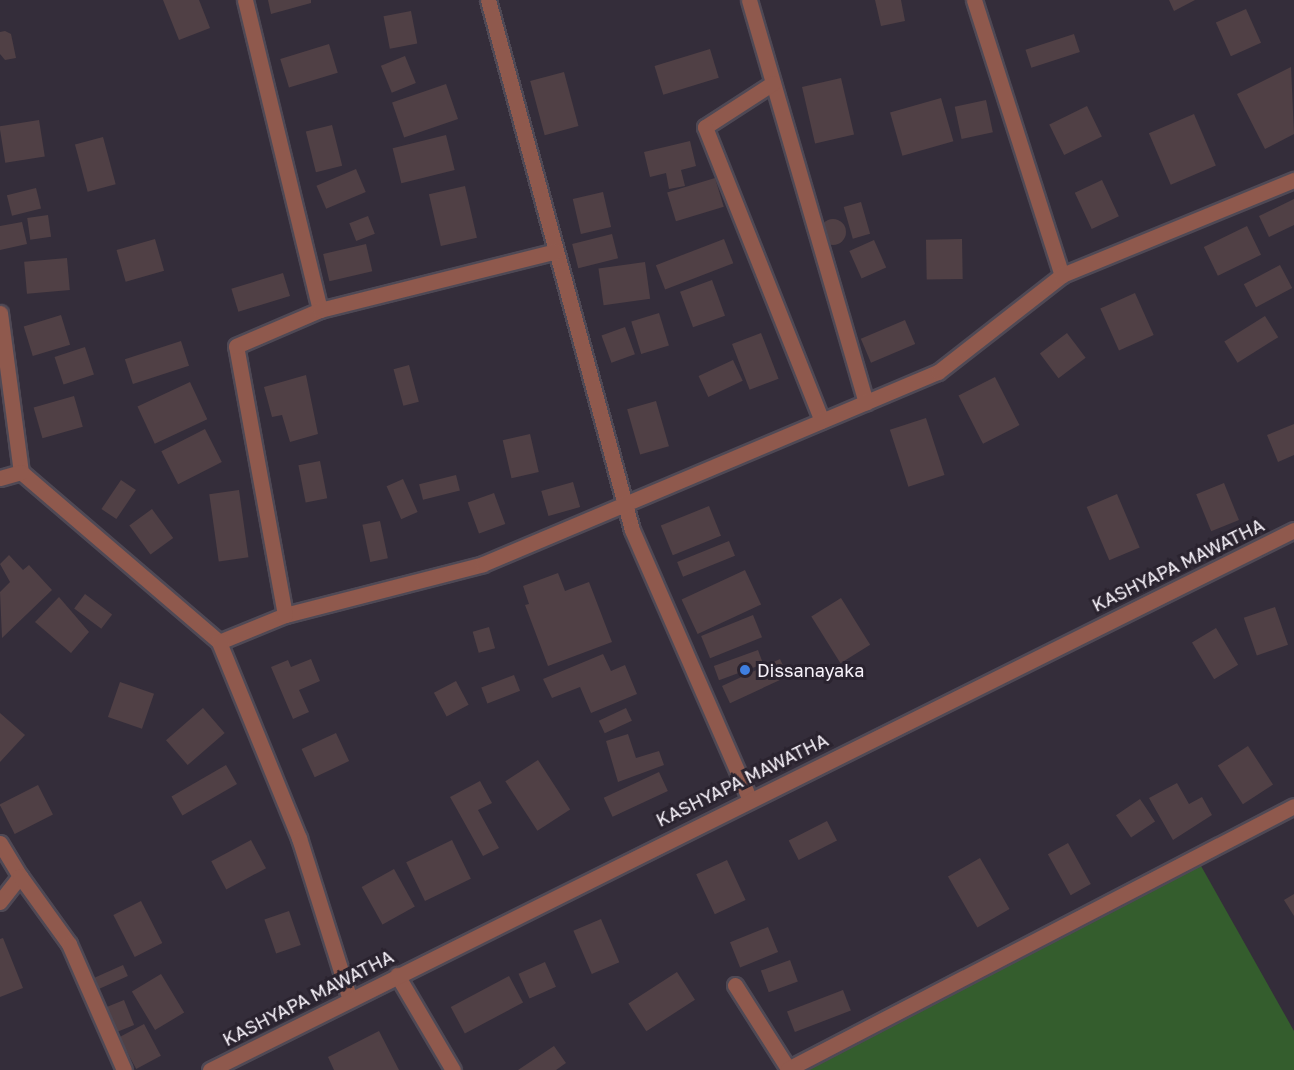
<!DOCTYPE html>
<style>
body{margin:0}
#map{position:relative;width:1294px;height:1070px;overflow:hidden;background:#342d3a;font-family:"Golos Text",sans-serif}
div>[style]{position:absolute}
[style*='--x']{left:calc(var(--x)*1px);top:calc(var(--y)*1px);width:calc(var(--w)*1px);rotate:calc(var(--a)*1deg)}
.green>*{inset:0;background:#345d2d}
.building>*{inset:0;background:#504045;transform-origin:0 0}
.round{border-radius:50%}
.roads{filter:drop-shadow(2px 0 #4f4955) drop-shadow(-2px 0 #4f4955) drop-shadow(0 2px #4f4955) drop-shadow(0 -2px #4f4955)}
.minor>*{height:15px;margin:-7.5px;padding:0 7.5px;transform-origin:7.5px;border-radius:7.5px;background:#8f594d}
.dots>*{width:16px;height:16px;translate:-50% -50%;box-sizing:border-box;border:3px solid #2a232f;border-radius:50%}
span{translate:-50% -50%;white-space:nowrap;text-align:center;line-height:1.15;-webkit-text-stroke:6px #2a232f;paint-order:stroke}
.street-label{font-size:18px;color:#f7f2fa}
.poi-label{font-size:18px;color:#f7f2fa}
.left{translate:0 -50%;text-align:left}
</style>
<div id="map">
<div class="green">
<div style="clip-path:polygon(1196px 857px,1294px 1031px,1294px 1070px,789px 1070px)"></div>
</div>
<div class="building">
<div style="clip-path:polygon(163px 0,199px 0,210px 28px,179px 40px)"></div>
<div style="clip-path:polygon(268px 0,311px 0,311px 3px,271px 14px)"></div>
<div style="clip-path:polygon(875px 0,901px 0,905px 21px,881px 26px)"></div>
<div style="clip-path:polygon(1169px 0,1195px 0,1174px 11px)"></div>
<div style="left:1246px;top:9px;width:37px;height:33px;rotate:66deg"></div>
<div style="left:411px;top:11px;width:33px;height:28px;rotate:79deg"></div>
<div style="clip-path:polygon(5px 31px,11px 34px,16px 58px,5px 60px,0 54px,0 32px)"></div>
<div style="left:1074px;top:34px;width:19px;height:51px;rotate:72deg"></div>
<div style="left:329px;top:44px;width:30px;height:51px;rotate:73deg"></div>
<div style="left:710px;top:49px;width:30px;height:58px;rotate:73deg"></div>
<div style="left:405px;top:56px;width:29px;height:26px;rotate:68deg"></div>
<div style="clip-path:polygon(1291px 67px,1294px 134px,1265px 149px,1237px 94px)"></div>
<div style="left:564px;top:72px;width:56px;height:35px;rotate:75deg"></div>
<div style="left:841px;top:78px;width:58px;height:40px;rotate:77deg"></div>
<div style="left:446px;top:84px;width:37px;height:57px;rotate:71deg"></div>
<div style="left:941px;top:98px;width:45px;height:53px;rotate:74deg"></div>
<div style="left:986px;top:100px;width:33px;height:32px;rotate:78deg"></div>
<div style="left:1087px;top:106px;width:34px;height:42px;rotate:64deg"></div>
<div style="left:1194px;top:114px;width:56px;height:49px;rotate:67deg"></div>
<div style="left:39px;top:120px;width:37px;height:40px;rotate:81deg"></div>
<div style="left:332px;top:125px;width:42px;height:27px;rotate:76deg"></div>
<div style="left:446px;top:135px;width:36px;height:55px;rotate:76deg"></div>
<div style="left:103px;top:137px;width:49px;height:29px;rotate:75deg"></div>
<div style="clip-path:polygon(690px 141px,696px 166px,681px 170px,685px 186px,669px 189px,666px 173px,650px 177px,644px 152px)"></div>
<div style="left:356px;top:169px;width:25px;height:43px;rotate:67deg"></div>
<div style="left:715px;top:178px;width:30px;height:50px;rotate:73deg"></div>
<div style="left:1102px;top:180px;width:40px;height:30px;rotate:65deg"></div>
<div style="left:465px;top:186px;width:53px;height:37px;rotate:77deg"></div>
<div style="left:36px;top:188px;width:21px;height:30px;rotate:76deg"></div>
<div style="left:603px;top:192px;width:36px;height:31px;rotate:77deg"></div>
<div style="clip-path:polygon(1294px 199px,1294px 225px,1269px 237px,1259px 216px)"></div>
<div style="left:861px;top:202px;width:33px;height:18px;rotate:74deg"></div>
<div style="left:48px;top:215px;width:22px;height:21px;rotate:82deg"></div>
<div style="left:368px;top:216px;width:19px;height:20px;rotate:69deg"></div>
<div class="round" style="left:820px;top:219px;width:26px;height:26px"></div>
<div style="clip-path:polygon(22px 222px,27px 244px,0 250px,0 226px)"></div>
<div style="left:1247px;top:226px;width:32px;height:48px;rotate:64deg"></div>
<div style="left:612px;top:234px;width:25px;height:41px;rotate:76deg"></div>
<div style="left:155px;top:239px;width:33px;height:40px;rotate:74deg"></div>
<div style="left:724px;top:239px;width:26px;height:73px;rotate:69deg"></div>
<div style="left:962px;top:239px;width:40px;height:36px;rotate:89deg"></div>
<div style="left:874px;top:240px;width:30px;height:27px;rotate:66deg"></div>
<div style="left:366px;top:244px;width:28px;height:44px;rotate:77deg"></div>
<div style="left:67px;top:258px;width:32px;height:43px;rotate:85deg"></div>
<div style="left:645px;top:262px;width:37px;height:47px;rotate:82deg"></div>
<div style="left:1280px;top:265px;width:26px;height:41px;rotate:62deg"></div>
<div style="left:283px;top:273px;width:24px;height:54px;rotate:73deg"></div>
<div style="left:712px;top:280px;width:38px;height:34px;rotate:70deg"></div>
<div style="left:1135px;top:293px;width:46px;height:38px;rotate:66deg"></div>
<div style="left:659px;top:313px;width:34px;height:29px;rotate:73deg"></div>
<div style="left:61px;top:315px;width:31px;height:39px;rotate:73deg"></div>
<div style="left:1265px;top:316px;width:25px;height:48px;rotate:58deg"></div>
<div style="left:905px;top:320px;width:26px;height:48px;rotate:67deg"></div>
<div style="left:625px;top:327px;width:29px;height:25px;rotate:70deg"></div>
<div style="left:761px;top:333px;width:49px;height:31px;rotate:69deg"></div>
<div style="left:1067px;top:333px;width:31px;height:34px;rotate:53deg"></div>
<div style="left:181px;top:341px;width:26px;height:59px;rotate:72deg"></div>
<div style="left:85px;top:347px;width:29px;height:32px;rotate:72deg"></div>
<div style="left:733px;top:360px;width:23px;height:38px;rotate:65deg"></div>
<div style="left:409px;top:365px;width:38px;height:16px;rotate:75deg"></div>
<div style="clip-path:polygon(306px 375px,318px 434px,290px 442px,282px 415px,272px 417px,264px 387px)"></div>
<div style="left:995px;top:377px;width:54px;height:41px;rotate:63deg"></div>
<div style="left:190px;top:382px;width:41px;height:58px;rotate:65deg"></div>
<div style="left:74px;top:396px;width:32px;height:42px;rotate:74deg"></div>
<div style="left:656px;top:401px;width:47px;height:30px;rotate:74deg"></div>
<div style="left:926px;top:418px;width:60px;height:38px;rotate:72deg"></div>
<div style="clip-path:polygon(1294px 424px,1294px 455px,1278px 462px,1267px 435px)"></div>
<div style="left:205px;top:429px;width:37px;height:49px;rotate:63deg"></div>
<div style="left:530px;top:434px;width:39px;height:28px;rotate:77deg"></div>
<div style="left:320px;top:461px;width:38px;height:22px;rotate:79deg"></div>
<div style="left:456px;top:475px;width:16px;height:38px;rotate:76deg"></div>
<div style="left:403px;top:479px;width:36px;height:18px;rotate:66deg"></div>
<div style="left:121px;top:480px;width:18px;height:35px;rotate:34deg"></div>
<div style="left:573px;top:482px;width:26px;height:33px;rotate:74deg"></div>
<div style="left:1224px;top:483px;width:40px;height:30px;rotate:68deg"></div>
<div style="left:239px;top:490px;width:68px;height:30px;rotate:82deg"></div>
<div style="left:494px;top:493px;width:33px;height:28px;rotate:70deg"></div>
<div style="left:1117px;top:494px;width:58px;height:33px;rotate:67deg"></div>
<div style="left:709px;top:506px;width:32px;height:52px;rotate:68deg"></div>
<div style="left:152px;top:509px;width:36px;height:28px;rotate:54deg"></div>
<div style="left:380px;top:521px;width:38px;height:18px;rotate:78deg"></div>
<div style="left:729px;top:541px;width:16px;height:56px;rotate:68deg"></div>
<div style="clip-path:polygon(9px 555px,23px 570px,29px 565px,52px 590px,2px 638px,0 592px,10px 582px,0 564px)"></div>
<div style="left:745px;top:570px;width:38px;height:70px;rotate:65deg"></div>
<div style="clip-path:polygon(558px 573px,565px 591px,589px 582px,612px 642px,548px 666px,525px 605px,529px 604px,523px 586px)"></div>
<div style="left:85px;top:594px;width:34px;height:18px;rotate:37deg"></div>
<div style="clip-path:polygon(59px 597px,89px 632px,71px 653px,35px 622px)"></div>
<div style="left:841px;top:598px;width:55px;height:35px;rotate:58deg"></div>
<div style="left:1275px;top:607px;width:40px;height:33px;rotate:71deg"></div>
<div style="left:753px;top:615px;width:24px;height:56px;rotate:68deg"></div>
<div style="left:489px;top:627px;width:22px;height:17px;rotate:74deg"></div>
<div style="left:1216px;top:628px;width:43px;height:28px;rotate:59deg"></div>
<div style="left:758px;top:650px;width:15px;height:47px;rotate:70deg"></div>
<div style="clip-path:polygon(603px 654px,611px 671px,625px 665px,637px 694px,591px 713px,580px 687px,552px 698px,543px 679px)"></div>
<div style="clip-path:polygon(311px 659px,320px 681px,299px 690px,309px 712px,293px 719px,271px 667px,288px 660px,291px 667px)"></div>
<div style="left:780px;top:659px;width:19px;height:64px;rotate:65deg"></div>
<div style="left:514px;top:675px;width:17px;height:35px;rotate:69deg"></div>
<div style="left:456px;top:681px;width:27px;height:25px;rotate:62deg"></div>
<div style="left:120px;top:682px;width:36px;height:37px;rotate:19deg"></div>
<div style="left:203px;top:708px;width:33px;height:49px;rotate:49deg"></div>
<div style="left:626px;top:708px;width:14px;height:30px;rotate:65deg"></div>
<div style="clip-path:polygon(0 713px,25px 735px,0 762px)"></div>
<div style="left:336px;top:733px;width:31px;height:38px;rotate:65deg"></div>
<div style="clip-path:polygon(628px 734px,636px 758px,659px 751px,664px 765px,618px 782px,606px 741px)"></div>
<div style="left:1248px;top:746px;width:46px;height:36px;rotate:57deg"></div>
<div style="left:538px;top:760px;width:59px;height:39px;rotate:57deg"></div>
<div style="left:226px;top:765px;width:22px;height:63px;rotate:60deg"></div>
<div style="left:659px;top:772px;width:21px;height:61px;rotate:65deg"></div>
<div style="clip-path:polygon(480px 781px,492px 803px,478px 810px,499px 848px,483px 856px,450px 797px)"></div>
<div style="clip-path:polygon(1177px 783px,1189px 804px,1202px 797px,1212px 815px,1173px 840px,1149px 798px)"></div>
<div style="left:38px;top:785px;width:33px;height:43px;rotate:63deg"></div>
<div style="left:1140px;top:799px;width:27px;height:29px;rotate:56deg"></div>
<div style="left:827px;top:821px;width:22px;height:43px;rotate:63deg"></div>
<div style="left:251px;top:840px;width:32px;height:45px;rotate:62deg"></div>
<div style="left:452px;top:840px;width:43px;height:51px;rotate:64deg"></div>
<div style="left:1068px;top:843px;width:47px;height:23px;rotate:61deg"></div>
<div style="left:980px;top:858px;width:59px;height:37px;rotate:60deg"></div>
<div style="left:727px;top:860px;width:44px;height:34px;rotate:65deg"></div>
<div style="left:394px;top:869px;width:43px;height:37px;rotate:61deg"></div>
<div style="clip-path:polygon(1294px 894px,1294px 916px,1284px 900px)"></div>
<div style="left:141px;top:901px;width:47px;height:31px;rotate:63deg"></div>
<div style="left:289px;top:911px;width:36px;height:26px;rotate:71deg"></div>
<div style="left:601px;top:919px;width:47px;height:30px;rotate:67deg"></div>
<div style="left:768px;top:927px;width:27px;height:41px;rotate:68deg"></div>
<div style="clip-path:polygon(3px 938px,23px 988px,0 997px,0 939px)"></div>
<div style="left:790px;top:960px;width:23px;height:31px;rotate:70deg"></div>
<div style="left:545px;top:962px;width:27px;height:29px;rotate:66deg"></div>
<div style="left:123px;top:965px;width:12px;height:38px;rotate:66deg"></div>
<div style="left:677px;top:972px;width:33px;height:58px;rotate:57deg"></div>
<div style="left:161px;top:974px;width:45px;height:34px;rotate:59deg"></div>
<div style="left:509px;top:976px;width:30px;height:66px;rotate:62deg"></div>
<div style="left:843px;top:990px;width:22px;height:60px;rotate:69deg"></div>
<div style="left:124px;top:1000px;width:27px;height:24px;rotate:68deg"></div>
<div style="left:144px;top:1024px;width:36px;height:28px;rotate:62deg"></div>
<div style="clip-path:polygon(379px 1031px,399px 1070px,334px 1070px,328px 1057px)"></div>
<div style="clip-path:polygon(554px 1046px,566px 1063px,556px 1070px,518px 1070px)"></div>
</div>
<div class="roads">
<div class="minor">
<div style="--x:245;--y:0;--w:319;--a:76.4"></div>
<div style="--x:488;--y:0;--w:549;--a:74.8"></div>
<div style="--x:632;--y:530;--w:292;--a:66.4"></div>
<div style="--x:749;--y:0;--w:419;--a:73.8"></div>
<div style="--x:974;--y:0;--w:289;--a:72.3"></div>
<div style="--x:773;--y:83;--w:81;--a:147.1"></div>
<div style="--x:705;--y:127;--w:316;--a:68.3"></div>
<div style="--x:0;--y:313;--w:160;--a:82.5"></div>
<div style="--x:21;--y:472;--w:261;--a:40.6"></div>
<div style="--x:219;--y:642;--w:71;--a:-22.2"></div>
<div style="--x:285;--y:615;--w:204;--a:-14.4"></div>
<div style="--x:483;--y:564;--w:494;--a:-22.9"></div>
<div style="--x:938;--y:372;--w:157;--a:-38"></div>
<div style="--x:1062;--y:275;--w:251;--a:-22.3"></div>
<div style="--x:0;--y:478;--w:22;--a:-16"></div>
<div style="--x:285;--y:615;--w:273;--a:-100.3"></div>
<div style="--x:236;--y:346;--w:91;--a:-23.2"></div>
<div style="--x:320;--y:310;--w:243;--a:-14"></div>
<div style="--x:219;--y:642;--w:212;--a:67.8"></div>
<div style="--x:299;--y:838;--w:167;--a:72.5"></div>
<div style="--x:0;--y:843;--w:39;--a:59"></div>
<div style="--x:20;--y:876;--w:33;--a:128"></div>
<div style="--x:20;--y:876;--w:84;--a:54.2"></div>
<div style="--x:69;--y:944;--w:137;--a:66.4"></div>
<div style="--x:397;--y:975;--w:110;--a:59.5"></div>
<div style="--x:735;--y:985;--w:101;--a:57.6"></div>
<div style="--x:788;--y:1069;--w:570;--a:-27.46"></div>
<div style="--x:210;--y:1070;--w:1211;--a:-26.48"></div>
</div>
</div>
<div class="dots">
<div style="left:745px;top:670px;background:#3f7fe0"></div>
</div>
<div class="street-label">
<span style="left:1178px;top:565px;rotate:-26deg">KASHYAPA MAWATHA</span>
<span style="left:742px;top:780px;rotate:-26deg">KASHYAPA MAWATHA</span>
<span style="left:308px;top:998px;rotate:-27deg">KASHYAPA MAWATHA</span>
</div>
<div class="poi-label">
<span class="left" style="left:757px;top:670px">Dissanayaka</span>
</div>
</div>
